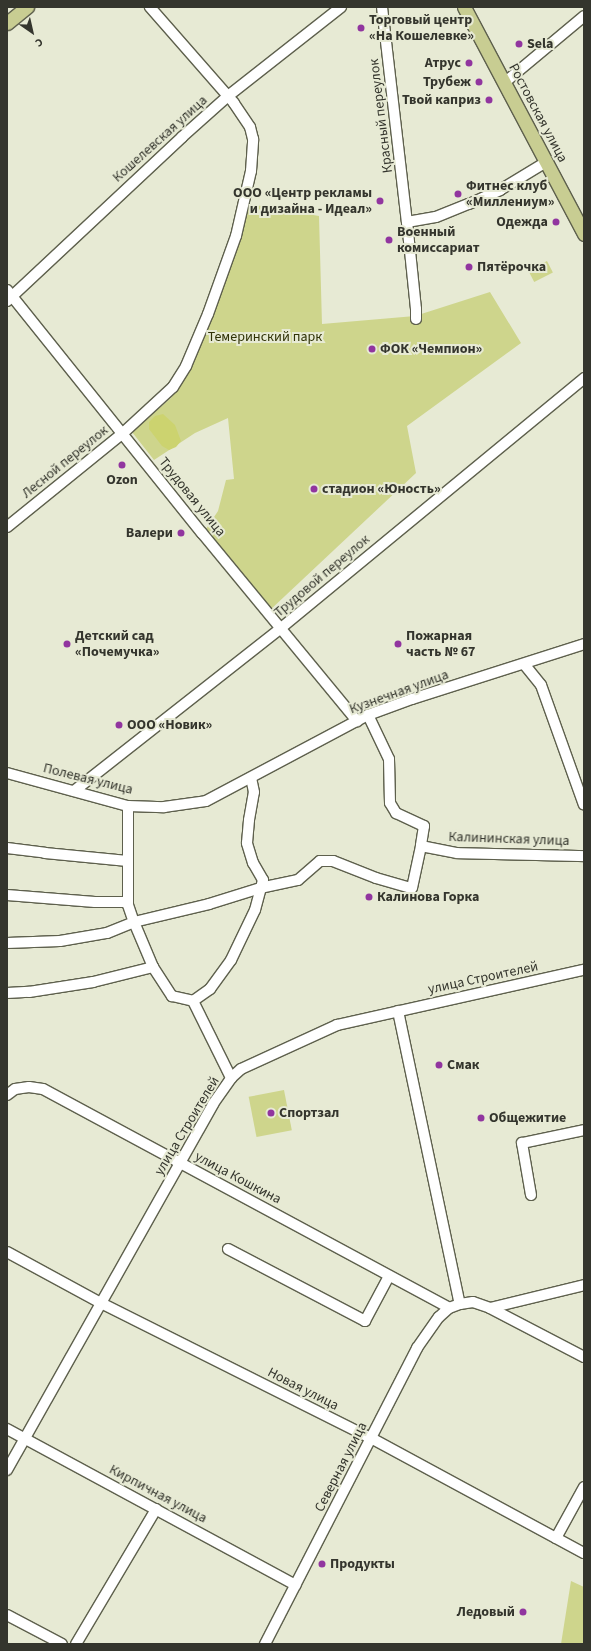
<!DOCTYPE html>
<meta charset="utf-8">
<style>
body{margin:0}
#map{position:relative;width:591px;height:1651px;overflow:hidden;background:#e7ead4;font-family:"Source Sans 3",sans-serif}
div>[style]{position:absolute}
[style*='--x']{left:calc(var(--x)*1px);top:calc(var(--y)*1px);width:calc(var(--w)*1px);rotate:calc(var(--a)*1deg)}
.green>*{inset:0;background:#ced58c;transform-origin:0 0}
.water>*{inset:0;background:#ccd36f}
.roads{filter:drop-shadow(1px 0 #5e604d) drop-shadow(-1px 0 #5e604d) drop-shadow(0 1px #5e604d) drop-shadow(0 -1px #5e604d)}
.minor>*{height:10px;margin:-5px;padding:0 5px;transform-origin:5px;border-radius:5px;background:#fff}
.major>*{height:13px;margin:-6.5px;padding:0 6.5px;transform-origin:6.5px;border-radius:6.5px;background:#c8cd92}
.dots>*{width:11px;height:11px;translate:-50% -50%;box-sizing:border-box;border:2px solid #e7ead4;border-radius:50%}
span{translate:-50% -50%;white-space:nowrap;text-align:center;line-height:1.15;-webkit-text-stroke:4px #e7ead4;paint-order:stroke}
.poi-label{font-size:14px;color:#34352d;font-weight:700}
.left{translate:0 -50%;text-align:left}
.right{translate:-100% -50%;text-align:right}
.street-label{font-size:14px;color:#34352d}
.park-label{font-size:14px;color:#2f3206}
.frame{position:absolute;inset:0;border:8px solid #34352d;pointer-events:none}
.north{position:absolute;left:12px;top:12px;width:40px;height:40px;-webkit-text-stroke:3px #e7ead4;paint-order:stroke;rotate:146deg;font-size:11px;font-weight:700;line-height:16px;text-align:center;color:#34352d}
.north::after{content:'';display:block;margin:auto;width:14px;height:18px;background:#34352d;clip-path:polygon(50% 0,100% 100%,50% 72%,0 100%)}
</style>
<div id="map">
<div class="green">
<div style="clip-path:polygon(250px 204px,319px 216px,322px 324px,415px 316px,490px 292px,521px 343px,407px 426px,416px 473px,269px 611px,204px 532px,218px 511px,226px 480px,234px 479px,228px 418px,195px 433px,154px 460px,132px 432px,171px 398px,182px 382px,227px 275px)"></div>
<div style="left:547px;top:261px;width:13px;height:21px;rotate:63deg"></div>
<div style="left:284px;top:1090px;width:41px;height:36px;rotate:79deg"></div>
<div style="clip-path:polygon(571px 1581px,584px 1587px,584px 1644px,561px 1644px)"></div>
</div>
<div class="water">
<div style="clip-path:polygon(163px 414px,175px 425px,181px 441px,176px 447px,169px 450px,162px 446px,149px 429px,149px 422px,155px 416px)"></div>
</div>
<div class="roads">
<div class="minor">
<div style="--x:382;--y:7;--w:216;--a:83.4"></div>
<div style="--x:407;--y:222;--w:87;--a:84.1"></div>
<div style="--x:416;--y:309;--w:10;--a:90"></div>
<div style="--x:504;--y:83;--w:104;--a:-39.9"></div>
<div style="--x:407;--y:222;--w:29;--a:-10"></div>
<div style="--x:436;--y:217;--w:35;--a:-22"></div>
<div style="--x:469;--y:204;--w:34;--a:-24"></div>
<div style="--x:500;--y:190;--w:54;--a:-31.3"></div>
<div style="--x:7;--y:290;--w:312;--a:51.3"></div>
<div style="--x:202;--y:533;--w:244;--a:50.5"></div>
<div style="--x:7;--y:301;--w:240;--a:-43.1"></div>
<div style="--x:182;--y:137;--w:62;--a:-41.7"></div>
<div style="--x:228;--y:96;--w:144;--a:-38.2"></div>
<div style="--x:7;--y:527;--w:148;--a:-39"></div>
<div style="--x:122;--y:434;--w:69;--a:-42.7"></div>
<div style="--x:173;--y:387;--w:25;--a:-58"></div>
<div style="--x:186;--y:366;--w:56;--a:-67.1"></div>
<div style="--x:208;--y:314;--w:83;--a:-70.3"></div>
<div style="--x:236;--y:236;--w:67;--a:-77"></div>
<div style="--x:251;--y:171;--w:32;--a:-86"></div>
<div style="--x:253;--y:139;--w:12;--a:-104"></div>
<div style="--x:250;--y:127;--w:29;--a:-124"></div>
<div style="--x:234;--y:103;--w:128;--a:-131.2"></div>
<div style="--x:524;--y:664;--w:27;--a:51"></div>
<div style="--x:541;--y:685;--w:127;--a:70.3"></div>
<div style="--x:368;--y:715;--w:49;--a:64.5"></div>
<div style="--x:389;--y:759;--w:44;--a:88.7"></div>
<div style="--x:390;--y:803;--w:12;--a:59"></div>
<div style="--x:396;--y:813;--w:31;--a:25"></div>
<div style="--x:424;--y:826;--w:20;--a:99"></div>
<div style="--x:421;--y:846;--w:37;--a:11"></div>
<div style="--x:457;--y:853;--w:127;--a:1.4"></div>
<div style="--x:7;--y:773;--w:125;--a:15.3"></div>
<div style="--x:128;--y:806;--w:36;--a:2"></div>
<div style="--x:164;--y:807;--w:42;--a:-8.1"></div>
<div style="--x:206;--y:801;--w:183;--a:-28"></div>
<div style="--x:368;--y:715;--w:47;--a:-20"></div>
<div style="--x:412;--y:699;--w:181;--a:-17.7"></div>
<div style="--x:74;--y:791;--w:263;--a:-38.2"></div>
<div style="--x:281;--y:628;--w:393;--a:-39.5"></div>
<div style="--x:128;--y:806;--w:99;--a:90"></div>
<div style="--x:128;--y:905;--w:18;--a:71"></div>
<div style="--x:134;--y:922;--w:49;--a:67.1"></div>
<div style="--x:153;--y:967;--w:35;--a:57"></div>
<div style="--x:172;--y:996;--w:22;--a:13"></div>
<div style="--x:193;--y:1001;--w:86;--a:63.7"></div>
<div style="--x:7;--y:848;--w:38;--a:7"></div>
<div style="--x:45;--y:853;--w:83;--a:5.5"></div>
<div style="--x:7;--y:895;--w:88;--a:4.5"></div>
<div style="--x:95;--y:902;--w:33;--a:0"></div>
<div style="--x:7;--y:943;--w:53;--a:-2.2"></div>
<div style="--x:60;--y:941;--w:48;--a:-9.7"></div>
<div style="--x:107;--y:933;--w:29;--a:-22"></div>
<div style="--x:134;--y:922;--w:77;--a:-13.5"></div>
<div style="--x:209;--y:904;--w:53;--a:-17.4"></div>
<div style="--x:260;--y:888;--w:39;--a:-12"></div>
<div style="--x:298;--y:880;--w:29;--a:-41"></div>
<div style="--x:320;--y:861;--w:13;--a:0"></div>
<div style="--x:333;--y:861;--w:46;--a:21.6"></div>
<div style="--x:376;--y:878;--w:37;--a:16"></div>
<div style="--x:412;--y:888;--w:43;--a:-77.9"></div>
<div style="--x:7;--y:993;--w:22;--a:-3"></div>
<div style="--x:29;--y:992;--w:65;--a:-8.9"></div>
<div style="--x:93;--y:982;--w:62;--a:-14"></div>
<div style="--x:193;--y:1001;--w:21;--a:-35"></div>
<div style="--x:210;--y:989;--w:36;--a:-54"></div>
<div style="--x:231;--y:960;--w:55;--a:-64.4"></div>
<div style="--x:255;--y:910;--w:31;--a:-75"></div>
<div style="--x:263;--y:880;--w:20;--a:-120"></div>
<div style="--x:253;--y:863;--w:21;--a:-107"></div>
<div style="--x:247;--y:843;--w:23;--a:-85"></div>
<div style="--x:249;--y:820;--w:28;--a:-80"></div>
<div style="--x:254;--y:792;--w:14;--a:-102"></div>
<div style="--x:398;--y:1011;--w:299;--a:78.1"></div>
<div style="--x:7;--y:1095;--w:10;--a:-37"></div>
<div style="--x:15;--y:1089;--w:14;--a:-8"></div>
<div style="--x:29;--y:1087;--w:14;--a:8"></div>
<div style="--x:43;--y:1089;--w:461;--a:28.3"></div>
<div style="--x:449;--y:1308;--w:12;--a:-20"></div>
<div style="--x:460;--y:1304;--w:13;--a:-9"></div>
<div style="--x:473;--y:1302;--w:18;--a:19"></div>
<div style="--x:490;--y:1308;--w:106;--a:27.5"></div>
<div style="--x:531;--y:1195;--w:53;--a:-99.8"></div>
<div style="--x:522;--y:1143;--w:63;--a:-11.8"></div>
<div style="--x:228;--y:1249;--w:155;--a:27.7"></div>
<div style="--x:365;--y:1321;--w:51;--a:-61.9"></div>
<div style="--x:7;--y:1252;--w:107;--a:28.5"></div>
<div style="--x:101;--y:1303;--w:302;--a:26.6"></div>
<div style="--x:371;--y:1438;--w:242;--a:28.4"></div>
<div style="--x:490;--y:1308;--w:97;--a:-13.7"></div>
<div style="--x:7;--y:1429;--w:328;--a:28.4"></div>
<div style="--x:7;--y:1470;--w:420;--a:-60.6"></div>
<div style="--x:213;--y:1104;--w:32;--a:-55"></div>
<div style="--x:231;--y:1078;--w:13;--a:-42"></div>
<div style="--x:241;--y:1069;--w:106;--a:-24.6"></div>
<div style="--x:337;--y:1025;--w:253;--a:-12.6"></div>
<div style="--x:556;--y:1538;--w:58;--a:-61.2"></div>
<div style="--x:7;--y:1615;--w:62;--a:27.8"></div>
<div style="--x:76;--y:1644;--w:157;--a:-59.3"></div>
<div style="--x:265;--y:1644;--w:333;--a:-62.8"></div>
<div style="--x:417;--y:1348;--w:38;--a:-55"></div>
<div style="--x:439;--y:1317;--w:13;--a:-42"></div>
</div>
<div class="major">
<div style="--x:464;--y:7;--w:257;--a:62.1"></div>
<div style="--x:7;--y:23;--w:26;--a:-39"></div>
</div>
</div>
<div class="dots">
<div style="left:361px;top:28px;background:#91359f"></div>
<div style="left:519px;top:44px;background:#91359f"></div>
<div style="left:469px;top:63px;background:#91359f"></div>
<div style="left:479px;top:82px;background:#91359f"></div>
<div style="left:489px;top:100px;background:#91359f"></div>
<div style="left:458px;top:194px;background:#91359f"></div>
<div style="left:380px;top:201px;background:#91359f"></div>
<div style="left:556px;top:222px;background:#91359f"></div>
<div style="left:389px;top:240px;background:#91359f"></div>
<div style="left:469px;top:267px;background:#91359f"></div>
<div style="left:372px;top:349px;background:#91359f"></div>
<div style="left:122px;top:465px;background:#91359f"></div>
<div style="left:314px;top:489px;background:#91359f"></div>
<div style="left:181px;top:533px;background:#91359f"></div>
<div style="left:67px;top:644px;background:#91359f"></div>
<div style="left:398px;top:644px;background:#91359f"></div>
<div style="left:119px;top:725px;background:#91359f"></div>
<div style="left:369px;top:897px;background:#91359f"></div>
<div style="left:439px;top:1065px;background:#91359f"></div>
<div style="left:271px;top:1113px;background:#91359f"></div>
<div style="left:481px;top:1118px;background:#91359f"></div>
<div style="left:322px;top:1564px;background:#91359f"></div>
<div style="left:523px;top:1612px;background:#91359f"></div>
</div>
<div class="poi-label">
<span class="left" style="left:369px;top:28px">Торговый центр<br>«На Кошелевке»</span>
<span class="left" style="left:527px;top:44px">Sela</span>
<span class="right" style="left:461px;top:63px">Атрус</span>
<span class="right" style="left:471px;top:82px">Трубеж</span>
<span class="right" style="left:481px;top:100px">Твой каприз</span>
<span class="left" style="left:466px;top:194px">Фитнес клуб<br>«Миллениум»</span>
<span class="right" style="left:372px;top:201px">ООО «Центр рекламы<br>и дизайна - Идеал»</span>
<span class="right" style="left:548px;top:222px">Одежда</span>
<span class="left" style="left:397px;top:240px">Военный<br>комиссариат</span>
<span class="left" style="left:477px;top:267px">Пятёрочка</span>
<span class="left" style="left:380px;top:349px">ФОК «Чемпион»</span>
<span style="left:122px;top:480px">Ozon</span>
<span class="left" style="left:322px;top:489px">стадион «Юность»</span>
<span class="right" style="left:173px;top:533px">Валери</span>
<span class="left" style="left:75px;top:644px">Детский сад<br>«Почемучка»</span>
<span class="left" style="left:406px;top:644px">Пожарная<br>часть № 67</span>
<span class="left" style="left:127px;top:725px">ООО «Новик»</span>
<span class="left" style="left:377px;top:897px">Калинова Горка</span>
<span class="left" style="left:447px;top:1065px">Смак</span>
<span class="left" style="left:279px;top:1113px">Спортзал</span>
<span class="left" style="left:489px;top:1118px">Общежитие</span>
<span class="left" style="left:330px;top:1564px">Продукты</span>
<span class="right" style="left:515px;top:1612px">Ледовый</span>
</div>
<div class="street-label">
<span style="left:538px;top:113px;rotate:62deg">Ростовская улица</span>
<span style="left:381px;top:116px;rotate:-97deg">Красный переулок</span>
<span style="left:160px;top:139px;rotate:-42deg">Кошелевская улица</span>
<span style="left:65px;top:462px;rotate:-39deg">Лесной переулок</span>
<span style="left:192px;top:497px;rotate:51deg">Трудовая улица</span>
<span style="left:322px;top:576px;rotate:-40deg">Трудовой переулок</span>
<span style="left:399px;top:692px;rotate:-20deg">Кузнечная улица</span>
<span style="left:88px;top:779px;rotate:14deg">Полевая улица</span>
<span style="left:509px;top:839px;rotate:2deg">Калининская улица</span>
<span style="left:483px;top:978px;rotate:-12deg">улица Строителей</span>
<span style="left:187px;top:1126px;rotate:-59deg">улица Строителей</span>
<span style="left:238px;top:1178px;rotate:28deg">улица Кошкина</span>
<span style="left:303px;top:1389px;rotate:27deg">Новая улица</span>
<span style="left:341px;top:1467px;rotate:-63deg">Северная улица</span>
<span style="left:158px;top:1494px;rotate:28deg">Кирпичная улица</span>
</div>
<div class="park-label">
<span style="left:265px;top:337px">Темеринский парк</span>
</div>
<div class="frame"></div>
<div class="north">С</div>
</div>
